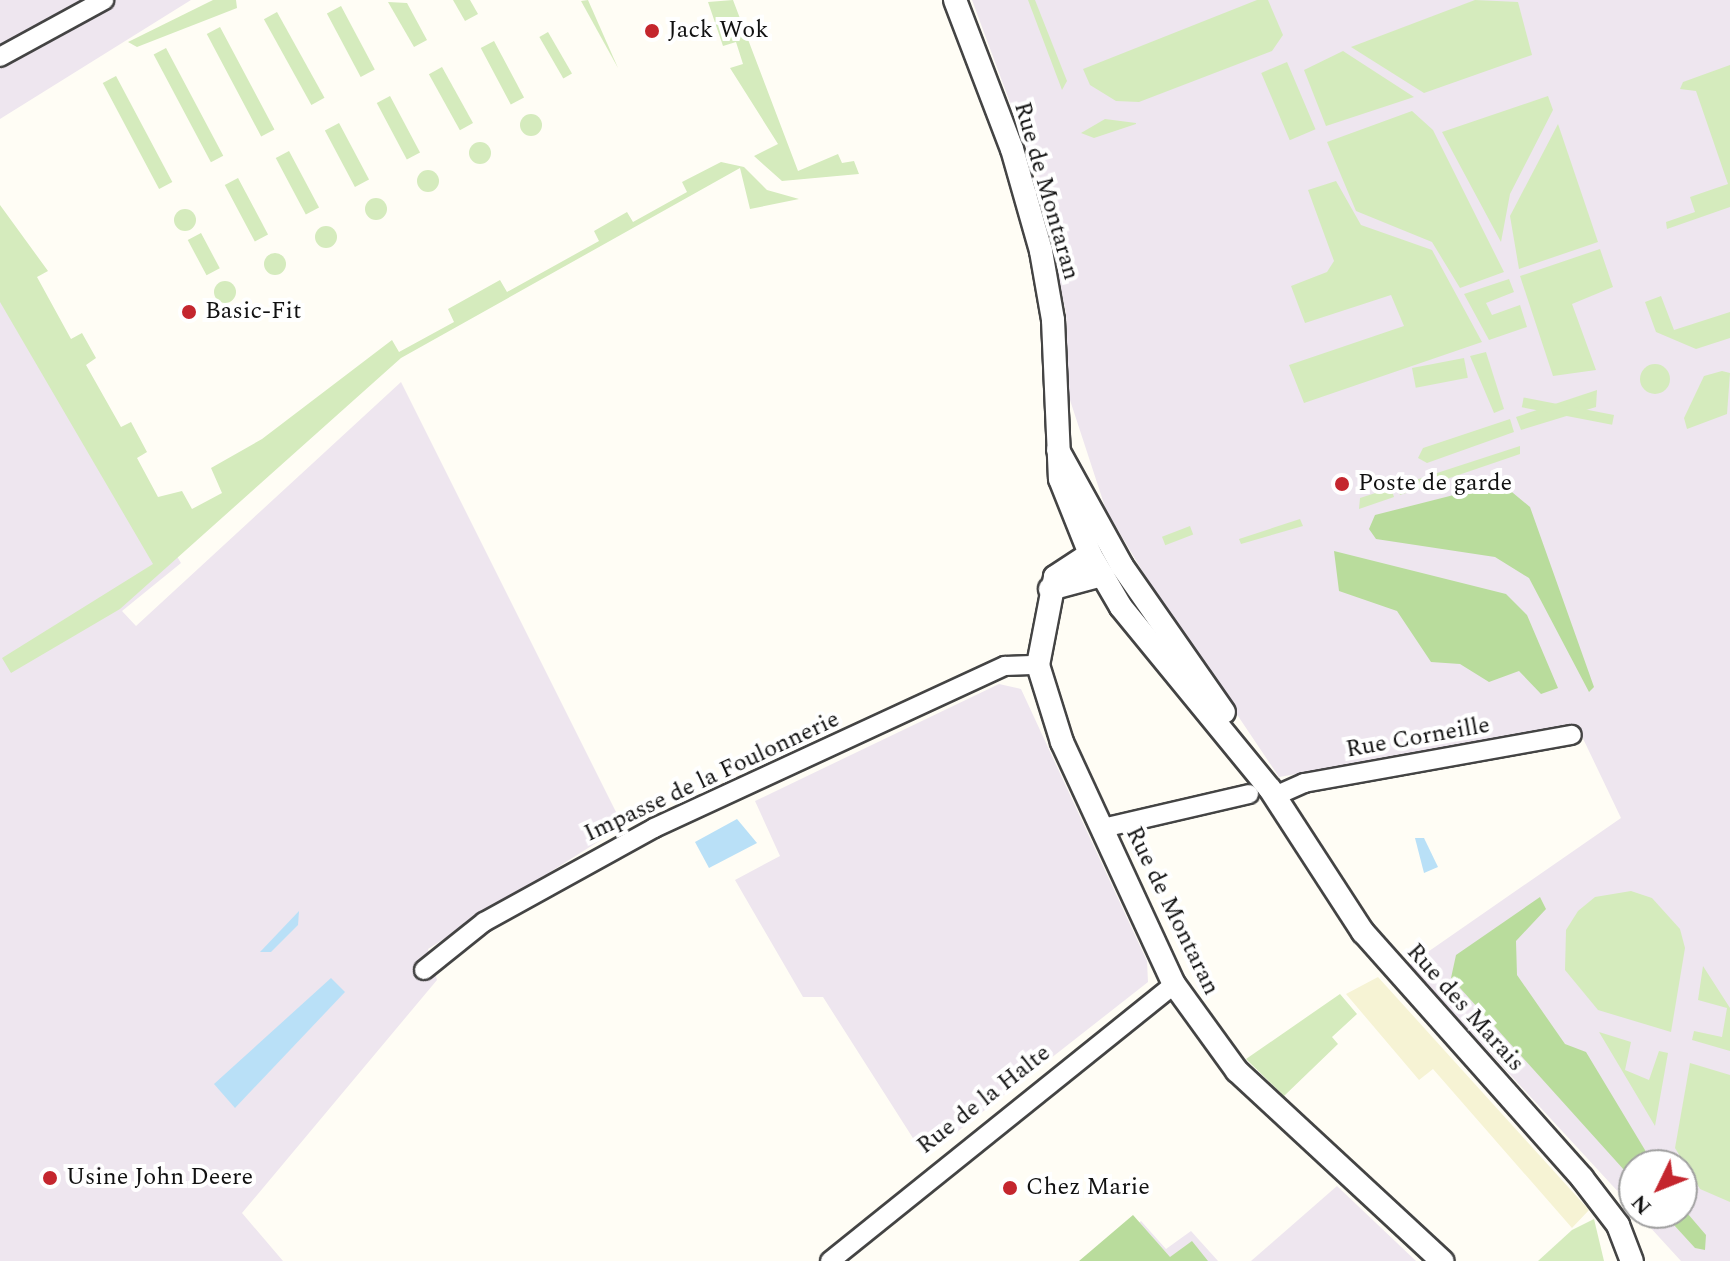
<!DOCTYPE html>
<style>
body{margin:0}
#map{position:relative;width:1730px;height:1261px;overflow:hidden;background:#fffdf5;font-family:Spectral,serif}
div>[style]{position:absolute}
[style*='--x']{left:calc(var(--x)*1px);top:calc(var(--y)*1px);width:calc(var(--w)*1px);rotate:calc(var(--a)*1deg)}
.industrial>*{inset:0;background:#eee6ef}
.farmland>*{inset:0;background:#f6f3d4}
.green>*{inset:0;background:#d5ebbd;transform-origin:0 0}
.round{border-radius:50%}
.forest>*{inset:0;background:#b9dc9c}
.water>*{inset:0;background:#b9e0f7}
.roads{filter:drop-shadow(2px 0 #444) drop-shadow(-2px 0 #444) drop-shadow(0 2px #444) drop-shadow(0 -2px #444)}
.minor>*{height:18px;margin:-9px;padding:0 9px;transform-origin:9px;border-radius:9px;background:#fff}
.tertiary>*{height:22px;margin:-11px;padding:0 11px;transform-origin:11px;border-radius:11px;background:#fff}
.dots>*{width:22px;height:22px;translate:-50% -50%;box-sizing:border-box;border:4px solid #fff;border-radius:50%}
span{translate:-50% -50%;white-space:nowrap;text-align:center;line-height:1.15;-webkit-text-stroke:8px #fff;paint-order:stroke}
.poi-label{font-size:24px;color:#111}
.left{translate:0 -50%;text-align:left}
.street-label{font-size:24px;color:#111}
.north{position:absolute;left:1618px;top:1149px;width:80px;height:80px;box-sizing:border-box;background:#fff;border:2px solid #a0a0a0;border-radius:50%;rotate:227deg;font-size:22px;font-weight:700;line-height:32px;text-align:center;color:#111}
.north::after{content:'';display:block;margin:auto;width:28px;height:36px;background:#c4262e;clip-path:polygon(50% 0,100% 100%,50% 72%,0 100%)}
</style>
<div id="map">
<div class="industrial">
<div style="clip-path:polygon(0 0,191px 0,0 119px)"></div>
<div style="clip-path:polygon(972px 0,1730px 0,1730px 1261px,1681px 1261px,1637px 1213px,1682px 1213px,1682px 1165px,1634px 1165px,1634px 1209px,1409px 965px,1621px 818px,1577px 726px,1279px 777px,1156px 594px,1106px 510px,1069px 397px,1066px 313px,1035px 170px)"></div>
<div style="clip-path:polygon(0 261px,181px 563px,122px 611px,136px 626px,401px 382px,623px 826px,428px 949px,437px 980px,242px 1213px,283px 1261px,0 1261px)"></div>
<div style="clip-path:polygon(999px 684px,1021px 689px,1147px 961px,1148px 982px,925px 1157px,823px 997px,803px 997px,735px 880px,780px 856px,755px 801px)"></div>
<div style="clip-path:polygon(1337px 1186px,1416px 1261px,1251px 1261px)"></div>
<div style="clip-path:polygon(1141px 1221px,1166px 1249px,1191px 1231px,1218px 1261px,1097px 1261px)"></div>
</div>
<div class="farmland">
<div style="clip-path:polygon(1378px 977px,1589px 1210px,1572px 1228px,1433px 1069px,1419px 1080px,1346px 994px)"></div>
</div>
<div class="green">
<div style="clip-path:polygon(213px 0,236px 0,237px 8px,137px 47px,128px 42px)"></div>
<div style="clip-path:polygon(453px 0,470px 0,478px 14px,465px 21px)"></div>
<div style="clip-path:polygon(588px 0,618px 68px,581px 1px)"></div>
<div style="clip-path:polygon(733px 0,798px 171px,838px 154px,842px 163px,854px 161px,859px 174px,782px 181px,754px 156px,778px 144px,730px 68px,743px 64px,736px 42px,723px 46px,708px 2px)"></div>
<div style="clip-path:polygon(1028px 0,1035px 0,1067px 81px,1062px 90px)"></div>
<div style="clip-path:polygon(1257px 0,1268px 0,1283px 35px,1272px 51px,1139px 102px,1116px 101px,1090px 85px,1083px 69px)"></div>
<div style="clip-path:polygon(1475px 0,1518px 2px,1532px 55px,1424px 93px,1351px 47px)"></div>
<div style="clip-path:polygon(388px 2px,407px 3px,427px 40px,414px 47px)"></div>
<div style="left:341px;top:6px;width:72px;height:16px;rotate:62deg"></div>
<div style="left:277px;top:12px;width:98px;height:15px;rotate:61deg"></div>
<div style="left:220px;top:27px;width:116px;height:15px;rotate:62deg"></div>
<div style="left:548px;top:32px;width:48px;height:10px;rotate:60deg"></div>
<div style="left:494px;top:41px;width:64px;height:15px;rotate:62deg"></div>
<div style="left:166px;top:48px;width:122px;height:14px;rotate:62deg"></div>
<div style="clip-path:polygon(1343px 51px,1414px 97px,1326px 126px,1304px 70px)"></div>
<div style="left:1287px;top:62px;width:73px;height:28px;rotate:67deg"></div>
<div style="clip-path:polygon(1730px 65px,1730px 207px,1667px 229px,1666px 222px,1695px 212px,1690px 197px,1728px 184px,1696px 91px,1680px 89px,1683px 82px)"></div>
<div style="left:442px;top:67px;width:64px;height:15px;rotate:61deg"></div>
<div style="left:116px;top:76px;width:120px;height:15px;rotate:62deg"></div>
<div style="left:390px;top:96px;width:64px;height:15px;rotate:62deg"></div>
<div style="clip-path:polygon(1548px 96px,1553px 110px,1510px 194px,1501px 242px,1442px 132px)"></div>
<div style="clip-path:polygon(1412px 111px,1433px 130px,1504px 272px,1460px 288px,1432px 242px,1356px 211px,1327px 142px)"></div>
<div class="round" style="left:520px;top:114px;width:22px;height:22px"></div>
<div style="clip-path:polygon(1105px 119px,1136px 123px,1136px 124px,1094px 138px,1081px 133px)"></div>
<div style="left:339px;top:123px;width:64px;height:16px;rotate:62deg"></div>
<div style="clip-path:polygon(1558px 124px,1598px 242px,1519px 269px,1510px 216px)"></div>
<div class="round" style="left:469px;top:142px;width:22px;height:22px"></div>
<div style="left:289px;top:151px;width:64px;height:15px;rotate:62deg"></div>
<div style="clip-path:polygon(721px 162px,744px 167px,767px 190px,799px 199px,750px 209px,740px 168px,401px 358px,120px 609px,11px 673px,2px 658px,153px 564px,0 302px,0 205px,48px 271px,37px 277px,71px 339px,82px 333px,96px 358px,86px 365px,121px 427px,131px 422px,147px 452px,137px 458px,158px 497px,182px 491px,192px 509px,222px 493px,211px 468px,262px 439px,392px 340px,399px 352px,454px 322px,448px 309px,500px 280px,507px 292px,599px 241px,594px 231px,627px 212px,633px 222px,687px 192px,682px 182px)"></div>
<div class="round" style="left:417px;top:170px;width:22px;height:22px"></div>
<div style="left:238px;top:178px;width:64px;height:15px;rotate:62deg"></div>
<div style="clip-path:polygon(1336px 181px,1361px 225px,1432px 250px,1482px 342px,1304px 403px,1289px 365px,1404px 326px,1391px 295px,1305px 323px,1291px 286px,1327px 272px,1334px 261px,1308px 190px)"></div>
<div class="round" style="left:365px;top:198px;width:22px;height:22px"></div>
<div class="round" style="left:174px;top:209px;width:22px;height:22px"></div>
<div class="round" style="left:315px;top:226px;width:22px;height:22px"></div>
<div style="left:201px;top:233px;width:40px;height:15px;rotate:62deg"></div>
<div style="clip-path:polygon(1600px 249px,1613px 287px,1572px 304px,1596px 370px,1553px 376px,1520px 276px)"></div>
<div class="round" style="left:264px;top:253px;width:22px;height:22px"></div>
<div style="clip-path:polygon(1509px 279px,1514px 292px,1486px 303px,1492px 315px,1520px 305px,1527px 327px,1489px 340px,1464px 294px)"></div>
<div class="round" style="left:214px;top:281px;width:22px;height:22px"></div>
<div style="clip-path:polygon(1661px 296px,1674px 330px,1730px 312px,1730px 338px,1696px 349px,1656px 332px,1645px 302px)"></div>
<div style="clip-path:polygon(1486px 352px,1504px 409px,1494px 413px,1470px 356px)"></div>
<div style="left:1464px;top:358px;width:20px;height:53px;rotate:79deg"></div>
<div class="round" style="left:1640px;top:364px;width:30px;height:30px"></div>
<div style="clip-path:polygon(1722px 371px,1730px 373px,1727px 414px,1687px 429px,1684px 418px,1704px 376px)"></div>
<div style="clip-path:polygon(1597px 390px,1596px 407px,1521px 430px,1516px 417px)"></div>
<div style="left:1614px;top:415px;width:10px;height:92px;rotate:101deg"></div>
<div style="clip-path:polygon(1510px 419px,1514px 432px,1427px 463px,1418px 458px,1423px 448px)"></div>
<div style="clip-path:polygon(1520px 446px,1520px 454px,1400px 495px,1397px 486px)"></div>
<div style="clip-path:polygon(1391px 488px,1394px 497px,1359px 509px,1360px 498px)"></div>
<div style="clip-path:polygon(1300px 519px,1303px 526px,1241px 544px,1239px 539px)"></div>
<div style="left:1190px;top:526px;width:9px;height:30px;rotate:69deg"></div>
<div style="clip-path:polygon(1631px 891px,1652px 898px,1680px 929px,1685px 948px,1671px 1032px,1598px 1010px,1565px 970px,1566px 930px,1578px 911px,1595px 897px)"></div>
<div style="clip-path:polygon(1703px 966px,1730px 1008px,1730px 1051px,1692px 1040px,1694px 1031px,1722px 1037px,1727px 1008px,1698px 1000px)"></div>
<div style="clip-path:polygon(1340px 994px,1357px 1014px,1332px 1037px,1338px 1044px,1284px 1096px,1246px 1059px)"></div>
<div style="clip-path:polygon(1599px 1032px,1631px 1042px,1625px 1070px,1649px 1080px,1659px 1051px,1668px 1053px,1655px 1126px)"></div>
<div style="clip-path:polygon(1690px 1063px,1730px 1075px,1730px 1202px,1700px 1189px,1675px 1148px)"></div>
<div style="clip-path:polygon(1594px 1219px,1604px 1261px,1538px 1261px,1572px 1230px)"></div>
</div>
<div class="forest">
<div style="clip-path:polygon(1501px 483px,1530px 507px,1594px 687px,1589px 692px,1529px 578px,1495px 557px,1376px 539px,1369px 529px,1375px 515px)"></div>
<div style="clip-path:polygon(1334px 551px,1506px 594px,1527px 615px,1558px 688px,1541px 694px,1519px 671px,1489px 682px,1460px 664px,1431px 662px,1397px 611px,1339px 591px)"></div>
<div style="clip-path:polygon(1540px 897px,1546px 909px,1516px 941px,1517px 975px,1565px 1044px,1586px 1052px,1654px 1165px,1634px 1165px,1634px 1181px,1451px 978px,1456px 955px)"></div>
<div style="clip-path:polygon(1682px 1207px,1706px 1235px,1705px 1250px,1695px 1248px,1663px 1213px,1682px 1213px)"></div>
<div style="clip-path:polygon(1133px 1215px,1170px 1257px,1192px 1241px,1208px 1261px,1079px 1261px)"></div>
</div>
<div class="water">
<div style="clip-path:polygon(737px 819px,757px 843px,709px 868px,695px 842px)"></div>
<div style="clip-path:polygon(1415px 838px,1424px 838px,1438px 867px,1424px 873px)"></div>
<div style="clip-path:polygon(299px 911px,298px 925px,271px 952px,260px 952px)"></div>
<div style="clip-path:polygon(331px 978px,345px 992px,235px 1108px,214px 1084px)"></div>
</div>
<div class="roads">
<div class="minor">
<div style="--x:0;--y:57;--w:119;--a:-28.7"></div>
<div style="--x:1275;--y:796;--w:32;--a:-24"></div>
<div style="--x:1304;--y:783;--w:272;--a:-10.2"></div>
<div style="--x:1103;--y:828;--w:150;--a:-13.1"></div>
<div style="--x:424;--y:970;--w:77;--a:-38.7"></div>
<div style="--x:484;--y:922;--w:194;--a:-28.9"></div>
<div style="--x:654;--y:828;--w:387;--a:-24.8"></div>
<div style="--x:1005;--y:666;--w:33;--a:-2"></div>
<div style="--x:830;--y:1261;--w:442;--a:-38.8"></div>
</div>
<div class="tertiary">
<div style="--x:955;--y:0;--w:160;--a:69.1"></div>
<div style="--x:1012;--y:149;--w:106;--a:74.1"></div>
<div style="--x:1041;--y:251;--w:70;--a:80.1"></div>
<div style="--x:1053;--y:320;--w:159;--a:87.5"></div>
<div style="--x:1060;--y:479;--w:81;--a:68.2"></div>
<div style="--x:1090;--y:554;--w:61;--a:59.7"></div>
<div style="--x:1121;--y:607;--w:235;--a:50.7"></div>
<div style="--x:1270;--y:789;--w:171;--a:57"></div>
<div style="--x:1363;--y:932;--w:329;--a:48.3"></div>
<div style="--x:1582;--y:1178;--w:59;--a:52.5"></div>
<div style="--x:1618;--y:1225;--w:39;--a:69"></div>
<div style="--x:1058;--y:450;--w:132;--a:61.1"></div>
<div style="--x:1122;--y:566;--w:178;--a:55.1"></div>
<div style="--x:1090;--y:554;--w:42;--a:146.7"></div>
<div style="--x:1055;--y:577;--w:90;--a:100.9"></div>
<div style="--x:1038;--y:665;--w:81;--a:72.7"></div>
<div style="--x:1062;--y:742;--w:267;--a:65.2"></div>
<div style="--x:1174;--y:984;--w:107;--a:54.1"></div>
<div style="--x:1237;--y:1071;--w:280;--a:42.8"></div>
<div style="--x:1050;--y:589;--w:54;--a:-15.1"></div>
</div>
</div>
<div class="dots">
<div style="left:652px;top:31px;background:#c4262e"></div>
<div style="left:189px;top:312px;background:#c4262e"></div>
<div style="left:1342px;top:484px;background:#c4262e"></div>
<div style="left:50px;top:1178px;background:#c4262e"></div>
<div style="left:1010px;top:1188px;background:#c4262e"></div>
</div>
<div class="poi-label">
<span class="left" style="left:668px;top:31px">Jack Wok</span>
<span class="left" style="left:205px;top:312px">Basic-Fit</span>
<span class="left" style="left:1358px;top:484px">Poste de garde</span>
<span class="left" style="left:66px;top:1178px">Usine John Deere</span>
<span class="left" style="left:1026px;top:1188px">Chez Marie</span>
</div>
<div class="street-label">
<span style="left:1046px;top:191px;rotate:74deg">Rue de Montaran</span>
<span style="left:1418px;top:738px;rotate:-10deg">Rue Corneille</span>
<span style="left:712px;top:777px;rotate:-25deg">Impasse de la Foulonnerie</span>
<span style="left:1172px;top:911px;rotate:64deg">Rue de Montaran</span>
<span style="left:1465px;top:1008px;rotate:48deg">Rue des Marais</span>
<span style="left:984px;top:1100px;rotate:-38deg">Rue de la Halte</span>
</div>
<div class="north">N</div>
</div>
